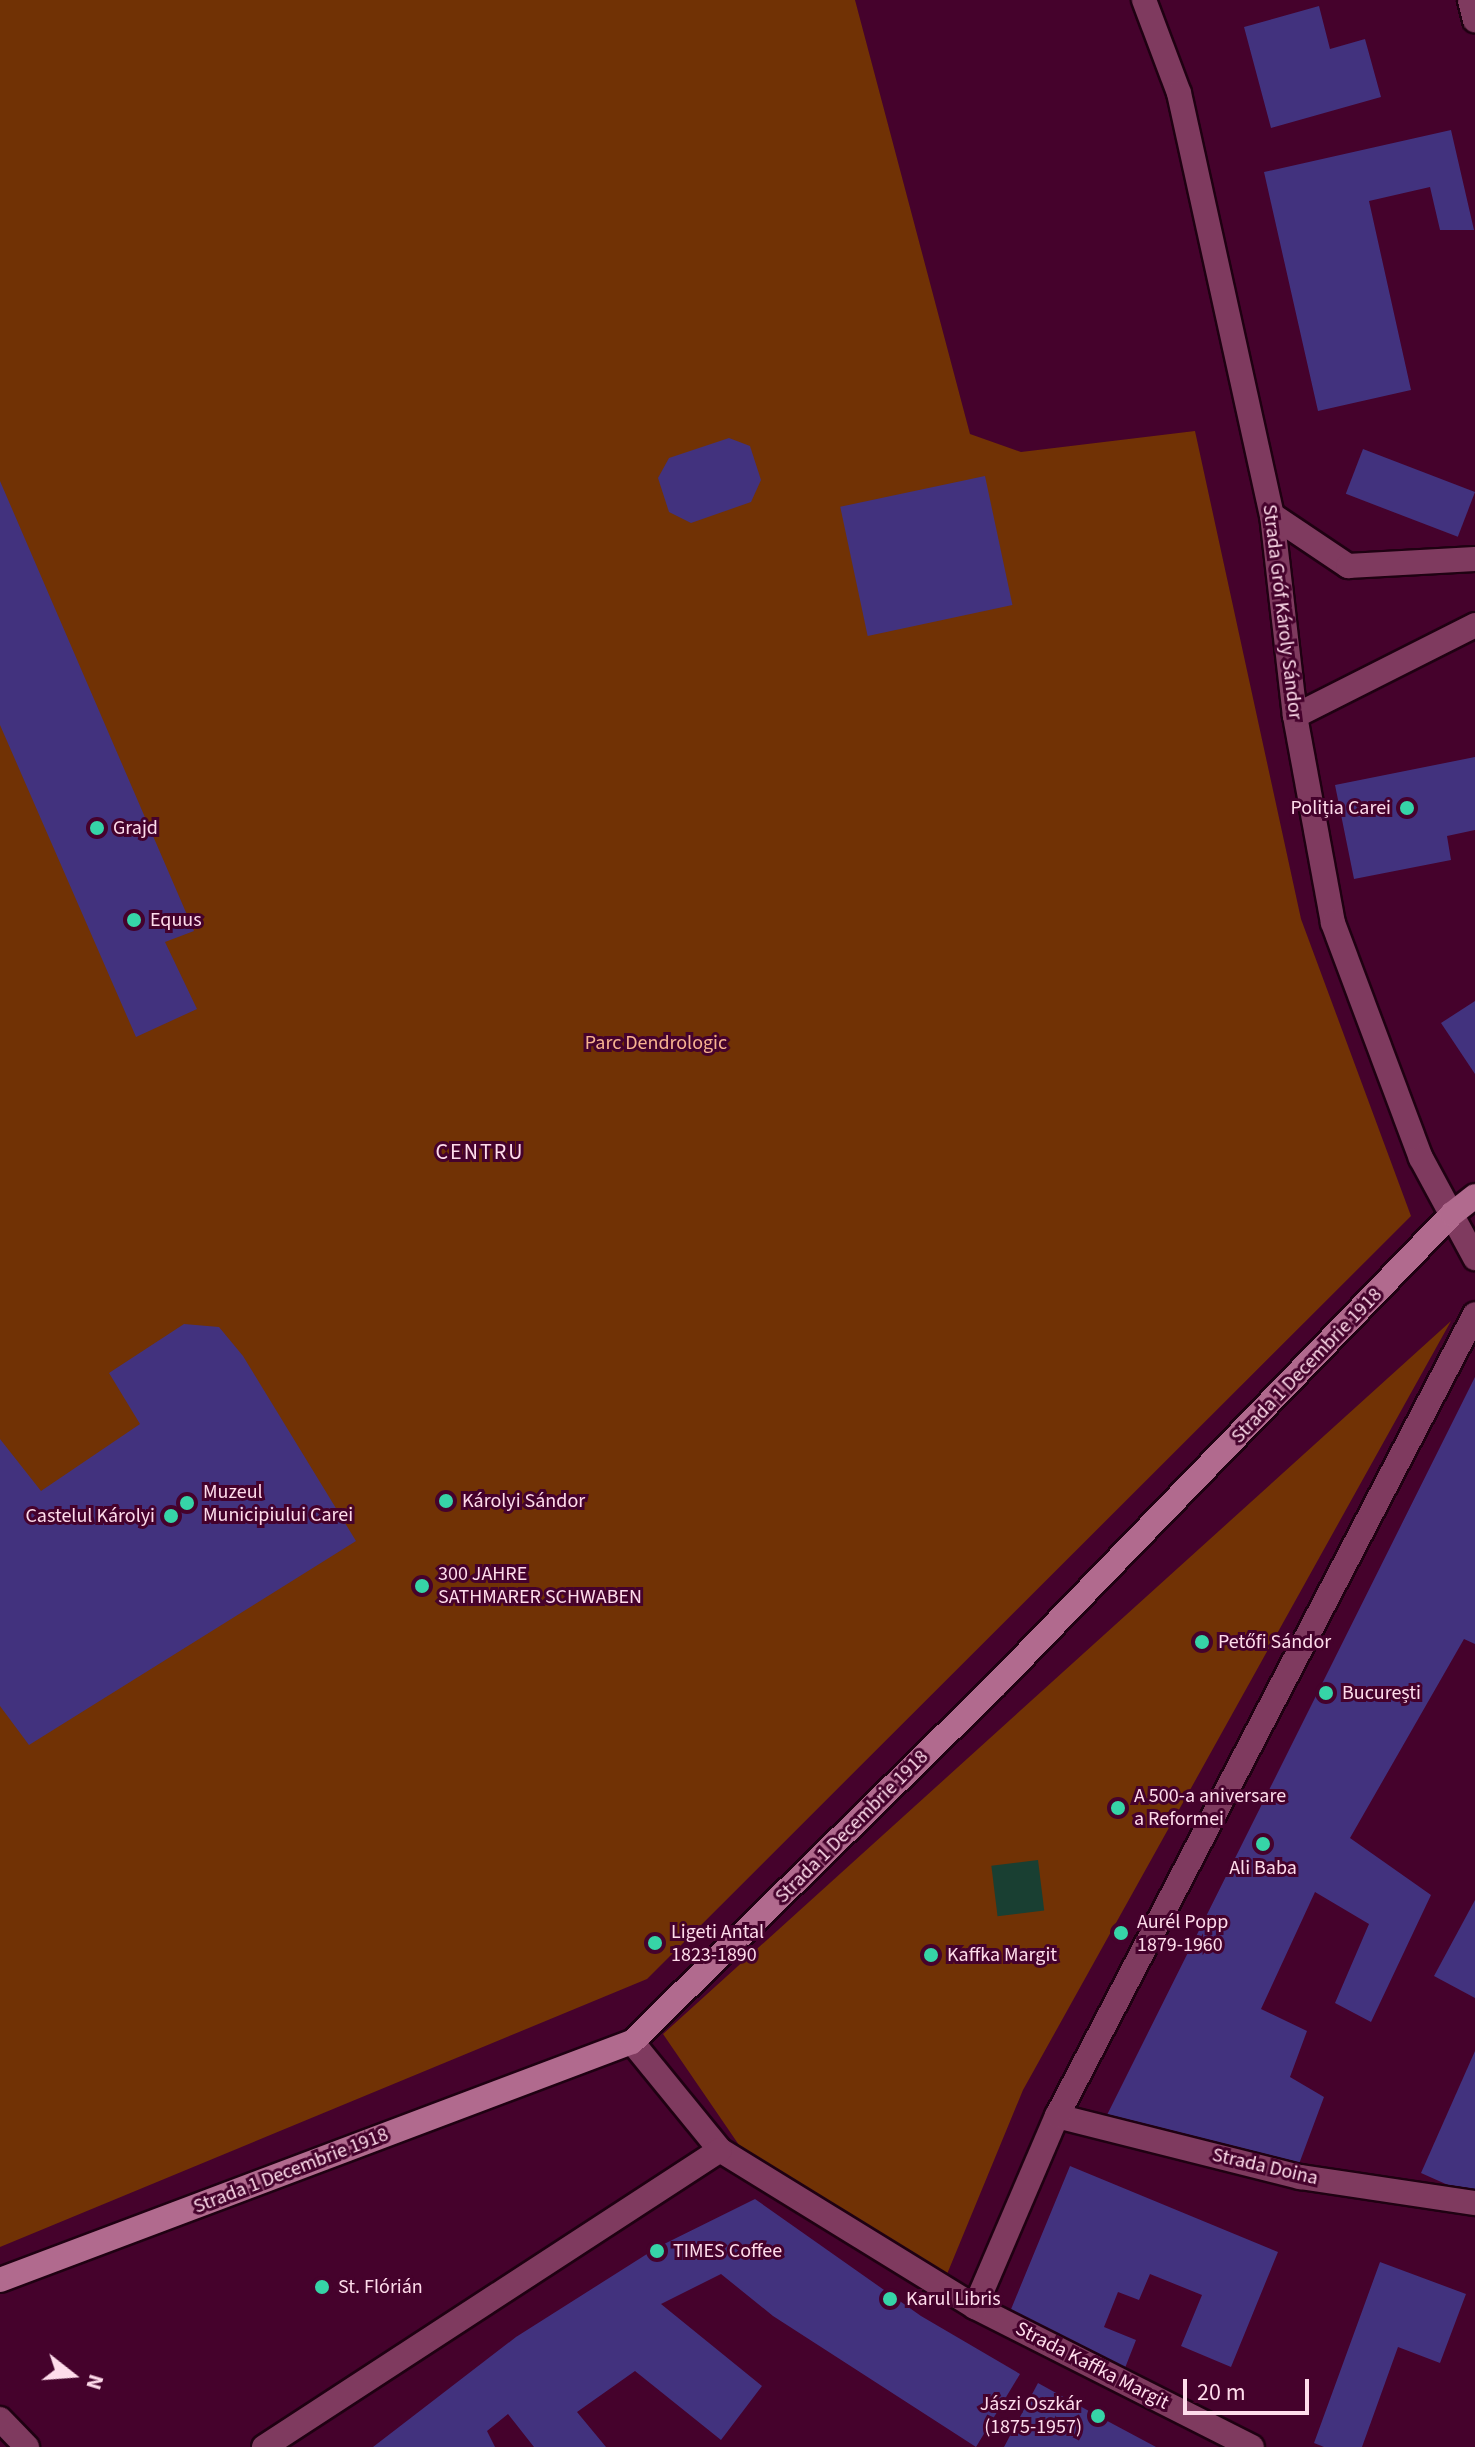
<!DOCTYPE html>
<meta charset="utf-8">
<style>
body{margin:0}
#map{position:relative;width:1475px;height:2447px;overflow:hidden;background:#45022c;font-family:"Source Sans 3",sans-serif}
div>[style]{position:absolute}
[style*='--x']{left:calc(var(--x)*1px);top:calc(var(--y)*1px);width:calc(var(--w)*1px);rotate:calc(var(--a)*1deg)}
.green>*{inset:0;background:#713205}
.water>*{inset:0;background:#193f32;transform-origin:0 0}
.building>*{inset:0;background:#42327e;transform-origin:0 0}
.roads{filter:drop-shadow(2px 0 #1f0112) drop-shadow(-2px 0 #1f0112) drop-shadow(0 2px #1f0112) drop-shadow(0 -2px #1f0112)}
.street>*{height:24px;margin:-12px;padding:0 12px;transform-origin:12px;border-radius:12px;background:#7f3a5f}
.primary>*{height:24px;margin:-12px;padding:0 12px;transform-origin:12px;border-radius:12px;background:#b16a8e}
.dots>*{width:22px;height:22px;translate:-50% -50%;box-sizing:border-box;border:4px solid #45022c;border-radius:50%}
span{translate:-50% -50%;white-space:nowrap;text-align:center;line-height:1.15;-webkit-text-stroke:6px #45022c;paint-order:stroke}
.street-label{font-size:20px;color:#fedceb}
.poi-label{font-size:20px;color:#fedceb}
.right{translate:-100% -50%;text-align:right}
.left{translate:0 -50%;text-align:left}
.park-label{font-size:20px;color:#f7b491}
.neighbourhood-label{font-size:22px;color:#fedceb;letter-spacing:2px}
.north{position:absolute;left:32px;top:2335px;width:80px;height:80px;-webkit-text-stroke:6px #45022c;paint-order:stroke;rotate:107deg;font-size:22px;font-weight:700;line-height:32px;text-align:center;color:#fedceb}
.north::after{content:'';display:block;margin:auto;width:28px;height:36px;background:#fedceb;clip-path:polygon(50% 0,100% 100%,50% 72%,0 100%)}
.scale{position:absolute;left:1183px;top:2379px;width:126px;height:36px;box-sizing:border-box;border:4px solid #fedceb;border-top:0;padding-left:10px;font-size:24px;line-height:28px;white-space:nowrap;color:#fedceb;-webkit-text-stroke:6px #45022c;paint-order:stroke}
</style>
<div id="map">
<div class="green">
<div style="clip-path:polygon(0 0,855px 0,970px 434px,1021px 452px,1195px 431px,1301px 919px,1411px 1216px,647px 1979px,0 2247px)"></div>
<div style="clip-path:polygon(1451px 1321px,1023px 2090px,945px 2279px,739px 2145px,663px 2034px)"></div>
</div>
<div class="water">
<div style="left:1038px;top:1860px;width:51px;height:47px;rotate:83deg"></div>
</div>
<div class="building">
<div style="clip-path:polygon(1319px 6px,1330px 49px,1365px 39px,1381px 97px,1271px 128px,1244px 27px)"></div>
<div style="clip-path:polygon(1451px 130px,1474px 230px,1440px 230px,1430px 187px,1369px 201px,1411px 390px,1318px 411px,1264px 172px)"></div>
<div style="clip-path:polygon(729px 438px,750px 446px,761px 480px,751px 502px,691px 523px,669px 512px,658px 478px,669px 458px)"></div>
<div style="left:1363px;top:449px;width:120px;height:48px;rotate:21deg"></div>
<div style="left:985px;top:476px;width:132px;height:148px;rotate:78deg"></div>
<div style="clip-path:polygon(0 481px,194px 931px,165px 942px,197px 1009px,136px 1037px,0 725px)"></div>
<div style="clip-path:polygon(1475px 757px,1475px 830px,1447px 836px,1451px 860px,1354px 879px,1335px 785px)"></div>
<div style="clip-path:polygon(1475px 1001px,1475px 1074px,1441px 1023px)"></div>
<div style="clip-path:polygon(184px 1324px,219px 1327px,243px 1356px,356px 1541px,29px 1745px,0 1706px,0 1439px,41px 1491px,140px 1424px,109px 1373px)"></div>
<div style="clip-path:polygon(1475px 1377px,1475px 1644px,1464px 1639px,1350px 1838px,1431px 1895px,1371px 2022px,1335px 2003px,1369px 1924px,1315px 1892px,1261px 2009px,1307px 2031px,1290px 2077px,1324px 2097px,1299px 2164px,1106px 2117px)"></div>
<div style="clip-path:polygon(1475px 1900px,1475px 1998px,1434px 1976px)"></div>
<div style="clip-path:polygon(1475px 2051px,1475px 2197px,1421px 2173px)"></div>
<div style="clip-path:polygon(1070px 2166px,1278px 2252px,1231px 2367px,1181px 2346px,1202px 2295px,1150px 2274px,1139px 2300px,1118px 2292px,1104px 2327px,1136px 2340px,1125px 2368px,1007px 2319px)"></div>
<div style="clip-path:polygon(755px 2199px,921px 2316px,1020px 2374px,976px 2447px,773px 2316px,721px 2274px,661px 2304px,762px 2386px,721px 2440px,635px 2371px,577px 2412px,606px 2447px,534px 2447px,508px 2414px,487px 2431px,495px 2447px,373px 2447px,516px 2337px,658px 2247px)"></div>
<div style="clip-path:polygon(1380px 2262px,1466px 2294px,1440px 2363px,1398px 2347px,1362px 2447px,1324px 2447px,1314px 2443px)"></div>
<div style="clip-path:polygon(1038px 2383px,1098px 2416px,1156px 2447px,1004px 2447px)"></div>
</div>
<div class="roads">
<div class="street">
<div style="--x:1144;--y:0;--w:99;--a:69.4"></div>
<div style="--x:1179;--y:93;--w:432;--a:77.6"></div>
<div style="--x:1272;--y:515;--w:202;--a:83.5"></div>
<div style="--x:1295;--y:716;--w:210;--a:79.6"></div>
<div style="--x:1333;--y:923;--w:251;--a:69.5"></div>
<div style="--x:1421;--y:1158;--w:114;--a:61.6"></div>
<div style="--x:1470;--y:0;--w:21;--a:76"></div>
<div style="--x:1272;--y:515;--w:92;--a:33.9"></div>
<div style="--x:1348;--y:566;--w:127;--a:-3.2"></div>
<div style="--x:1295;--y:716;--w:202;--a:-26.8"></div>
<div style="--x:632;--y:2042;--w:139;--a:50.8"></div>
<div style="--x:720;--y:2150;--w:299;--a:31.6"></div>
<div style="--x:975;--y:2307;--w:310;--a:26.8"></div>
<div style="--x:1057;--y:2116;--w:251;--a:14.1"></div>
<div style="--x:1300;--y:2177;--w:177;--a:8.5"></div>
<div style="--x:975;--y:2307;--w:208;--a:-66.8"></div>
<div style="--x:1057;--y:2116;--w:904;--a:-62.47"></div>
<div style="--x:0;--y:2419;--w:39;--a:46"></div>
<div style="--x:264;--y:2447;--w:544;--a:-33.08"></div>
</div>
<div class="primary">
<div style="--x:0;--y:2280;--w:675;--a:-20.64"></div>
<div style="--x:632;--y:2042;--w:511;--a:-44.45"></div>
<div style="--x:997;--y:1684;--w:654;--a:-45.93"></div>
<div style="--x:1452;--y:1214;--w:29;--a:-38"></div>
</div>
</div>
<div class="dots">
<div style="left:1407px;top:808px;background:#36d4a7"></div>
<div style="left:97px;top:828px;background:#36d4a7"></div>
<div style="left:134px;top:920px;background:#36d4a7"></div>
<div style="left:446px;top:1501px;background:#36d4a7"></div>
<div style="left:187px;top:1503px;background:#36d4a7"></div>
<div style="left:171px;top:1516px;background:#36d4a7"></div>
<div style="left:422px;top:1586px;background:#36d4a7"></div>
<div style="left:1202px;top:1642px;background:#36d4a7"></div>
<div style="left:1326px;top:1693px;background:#36d4a7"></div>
<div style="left:1118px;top:1808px;background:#36d4a7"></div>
<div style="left:1263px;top:1844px;background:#36d4a7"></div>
<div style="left:1121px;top:1933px;background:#36d4a7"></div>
<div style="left:655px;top:1943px;background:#36d4a7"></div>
<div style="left:931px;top:1955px;background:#36d4a7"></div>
<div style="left:657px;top:2251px;background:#36d4a7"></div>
<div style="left:322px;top:2287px;background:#36d4a7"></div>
<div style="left:890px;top:2299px;background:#36d4a7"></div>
<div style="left:1098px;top:2416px;background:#36d4a7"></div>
</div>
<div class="street-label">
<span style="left:1282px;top:612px;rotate:83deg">Strada Gróf Károly Sándor</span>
<span style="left:1307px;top:1366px;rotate:-46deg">Strada 1 Decembrie 1918</span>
<span style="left:852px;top:1827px;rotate:-45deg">Strada 1 Decembrie 1918</span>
<span style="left:1265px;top:2167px;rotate:13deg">Strada Doina</span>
<span style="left:291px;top:2171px;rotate:-21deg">Strada 1 Decembrie 1918</span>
<span style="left:1092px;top:2366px;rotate:27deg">Strada Kaffka Margit</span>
</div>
<div class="poi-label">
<span class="right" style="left:1391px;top:808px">Poliția Carei</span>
<span class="left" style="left:113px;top:828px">Grajd</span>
<span class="left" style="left:150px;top:920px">Equus</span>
<span class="left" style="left:203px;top:1504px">Muzeul<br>Municipiului Carei</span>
<span class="left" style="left:462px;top:1501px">Károlyi Sándor</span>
<span class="right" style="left:155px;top:1516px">Castelul Károlyi</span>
<span class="left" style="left:438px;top:1586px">300 JAHRE<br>SATHMARER SCHWABEN</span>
<span class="left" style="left:1218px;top:1642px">Petőfi Sándor</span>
<span class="left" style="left:1342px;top:1693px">București</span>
<span class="left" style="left:1134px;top:1808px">A 500-a aniversare<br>a Reformei</span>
<span style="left:1263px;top:1868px">Ali Baba</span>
<span class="left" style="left:1137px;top:1934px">Aurél Popp<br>1879-1960</span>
<span class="left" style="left:671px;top:1944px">Ligeti Antal<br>1823-1890</span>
<span class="left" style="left:947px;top:1955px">Kaffka Margit</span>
<span class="left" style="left:673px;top:2251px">TIMES Coffee</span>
<span class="left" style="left:338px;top:2287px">St. Flórián</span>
<span class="left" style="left:906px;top:2299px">Karul Libris</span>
<span class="right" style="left:1082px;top:2416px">Jászi Oszkár<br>(1875-1957)</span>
</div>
<div class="park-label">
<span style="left:656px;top:1043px">Parc Dendrologic</span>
</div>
<div class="neighbourhood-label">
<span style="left:480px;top:1153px">CENTRU</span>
</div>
<div class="north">N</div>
<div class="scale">20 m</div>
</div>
